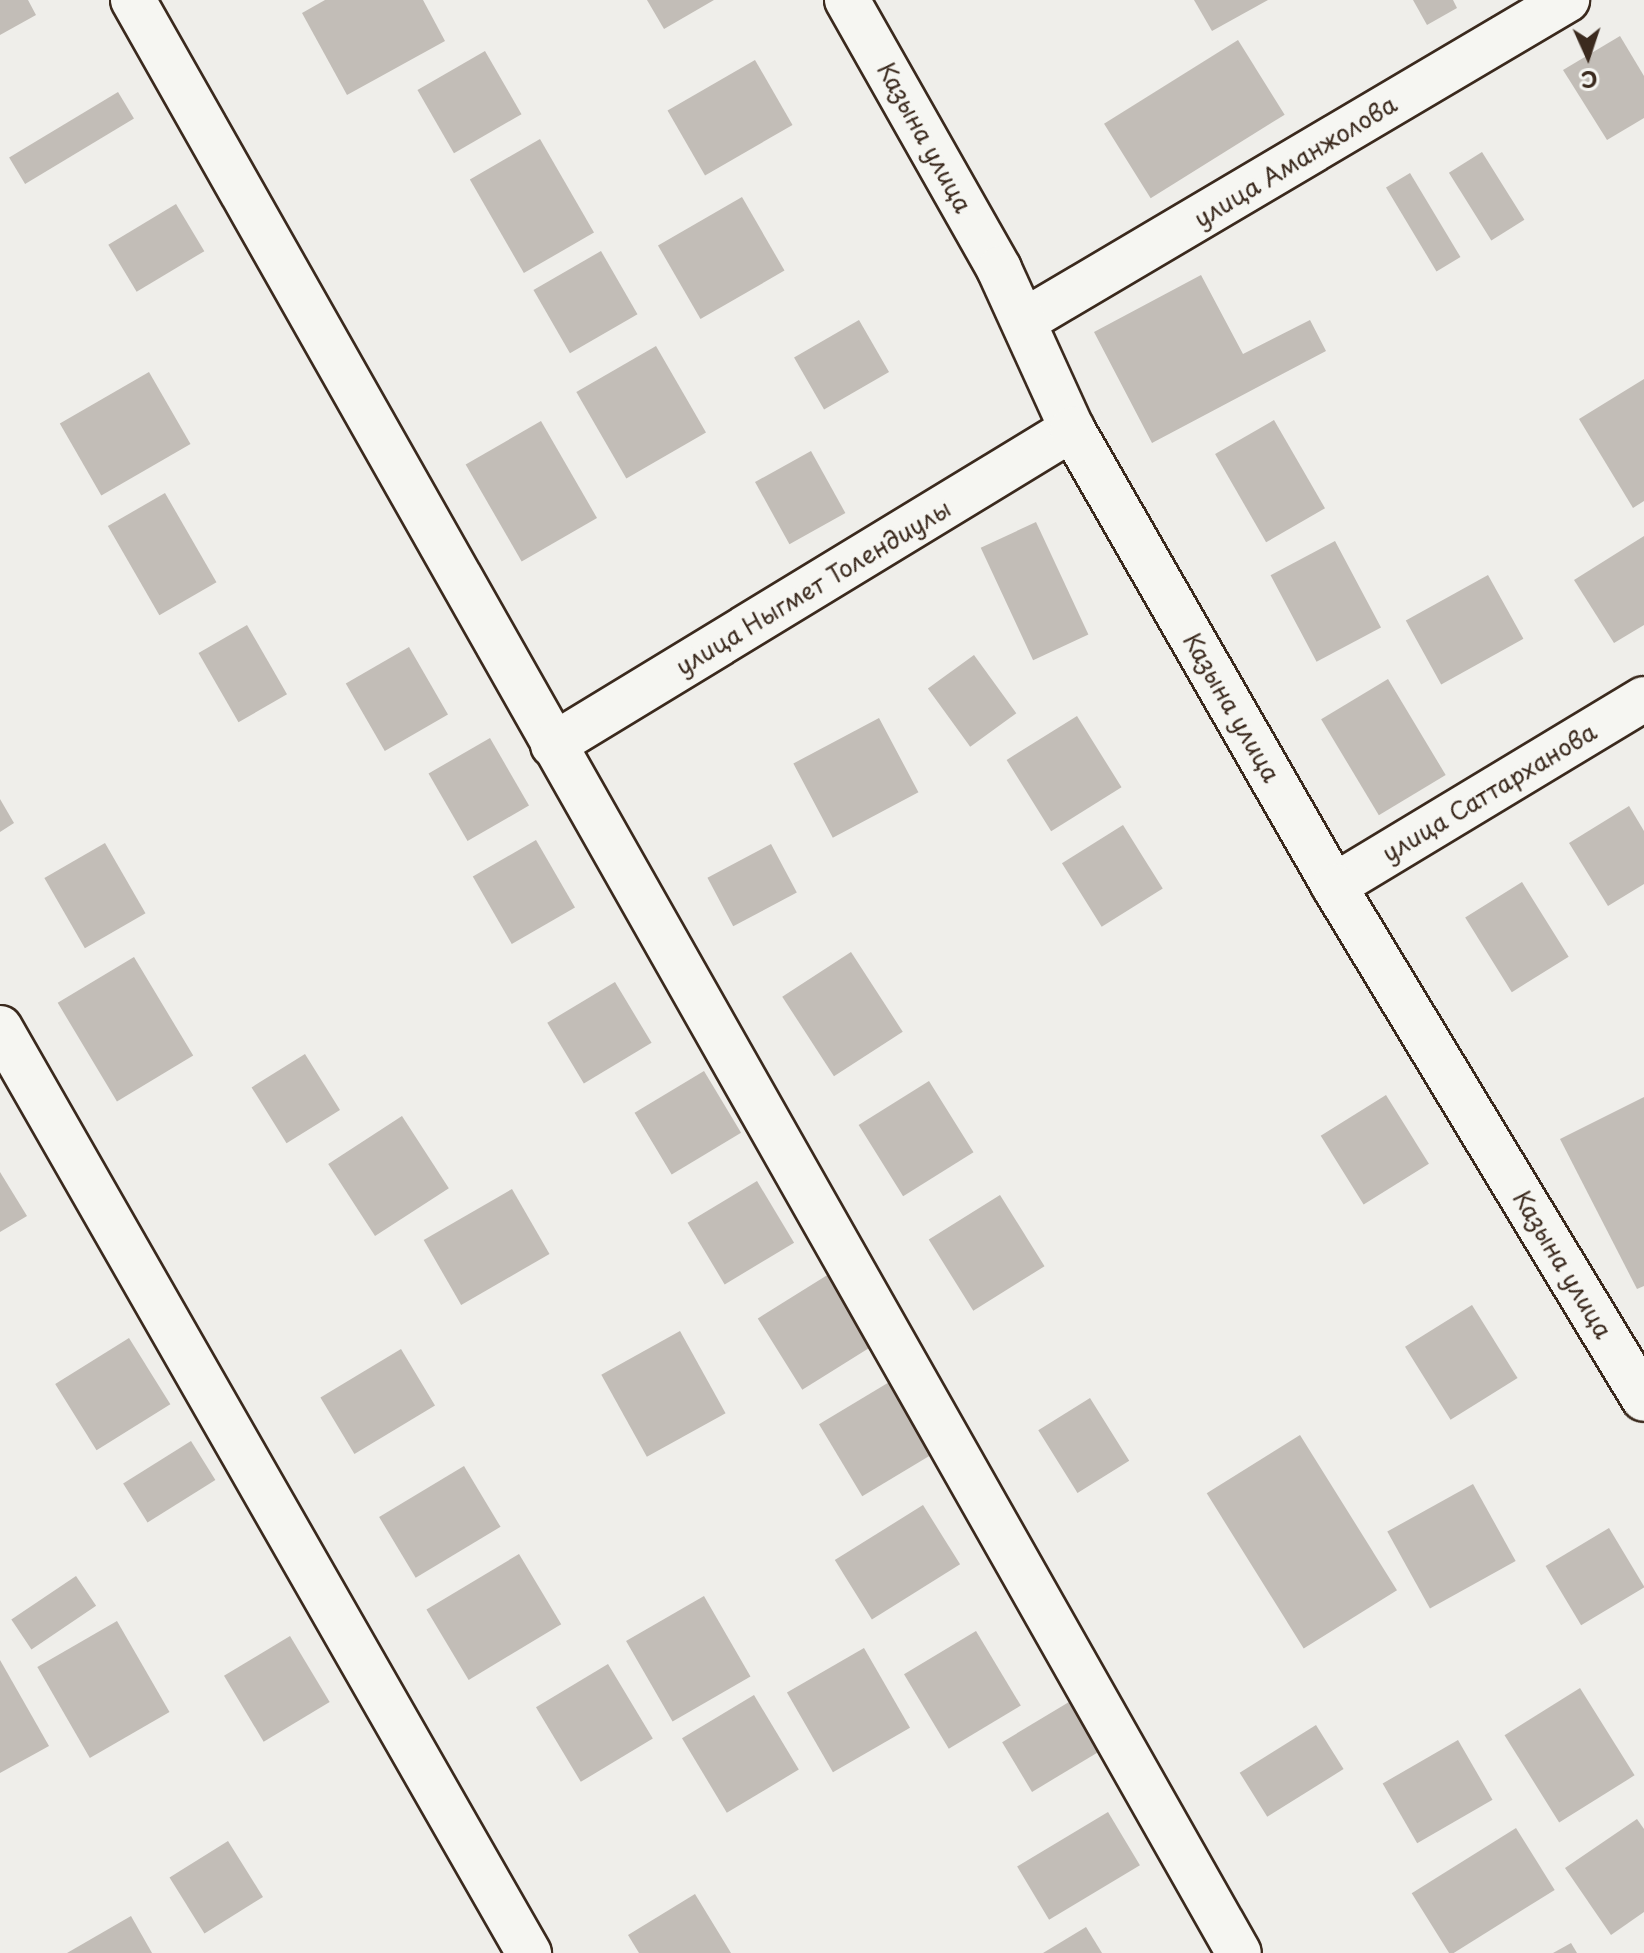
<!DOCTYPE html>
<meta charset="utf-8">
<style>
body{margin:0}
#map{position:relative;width:1644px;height:1953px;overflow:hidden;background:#efeeea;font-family:"Playpen Sans",sans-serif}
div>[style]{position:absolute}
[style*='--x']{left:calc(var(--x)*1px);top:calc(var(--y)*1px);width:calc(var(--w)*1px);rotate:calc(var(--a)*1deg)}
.building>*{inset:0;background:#c2bdb7;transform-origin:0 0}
.roads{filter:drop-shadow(2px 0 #3b2a1e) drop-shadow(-2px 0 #3b2a1e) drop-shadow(0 2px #3b2a1e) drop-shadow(0 -2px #3b2a1e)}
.minor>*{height:44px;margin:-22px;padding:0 22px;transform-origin:22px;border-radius:22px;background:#f6f6f2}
.tertiary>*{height:44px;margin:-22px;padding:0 22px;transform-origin:22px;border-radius:22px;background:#f6f6f2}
span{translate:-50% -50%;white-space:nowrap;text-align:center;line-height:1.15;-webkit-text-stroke:6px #f6f6f2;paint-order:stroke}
.street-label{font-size:24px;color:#3b2a1e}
.north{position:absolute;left:1548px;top:16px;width:80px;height:80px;-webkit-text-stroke:6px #f6f6f2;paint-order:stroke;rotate:177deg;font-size:22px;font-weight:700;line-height:32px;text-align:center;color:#3b2a1e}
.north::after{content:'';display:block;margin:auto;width:28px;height:36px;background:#3b2a1e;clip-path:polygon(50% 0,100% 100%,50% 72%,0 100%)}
</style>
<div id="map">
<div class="building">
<div style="clip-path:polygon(0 0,28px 0,36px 15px,0 35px)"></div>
<div style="clip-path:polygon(325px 0,423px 0,445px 41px,347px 95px,302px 13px)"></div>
<div style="clip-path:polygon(647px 0,714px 0,664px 29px)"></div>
<div style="clip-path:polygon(1194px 0,1268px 0,1212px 31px)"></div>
<div style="clip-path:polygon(1413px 0,1453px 0,1457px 8px,1427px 25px)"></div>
<div style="clip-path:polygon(1620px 36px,1644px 76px,1644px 118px,1607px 140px,1563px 70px)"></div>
<div style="left:1238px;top:40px;width:88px;height:158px;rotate:58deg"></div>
<div style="left:485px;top:51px;width:73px;height:78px;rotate:60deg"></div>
<div style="left:755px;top:60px;width:75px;height:101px;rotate:60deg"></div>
<div style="left:118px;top:92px;width:31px;height:127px;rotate:59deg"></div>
<div style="left:540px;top:139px;width:108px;height:81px;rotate:60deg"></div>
<div style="left:1482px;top:152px;width:80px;height:39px;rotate:58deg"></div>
<div style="left:1410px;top:173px;width:98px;height:28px;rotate:59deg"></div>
<div style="left:742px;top:197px;width:85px;height:97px;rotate:60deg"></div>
<div style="left:176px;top:204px;width:55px;height:79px;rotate:59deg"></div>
<div style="left:601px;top:251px;width:73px;height:78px;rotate:60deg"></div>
<div style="clip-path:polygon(1201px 275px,1243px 354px,1310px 320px,1326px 351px,1152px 443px,1094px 332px)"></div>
<div style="left:859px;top:320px;width:60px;height:75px;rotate:60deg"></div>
<div style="left:656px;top:346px;width:100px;height:92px;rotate:60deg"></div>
<div style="left:149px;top:372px;width:83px;height:103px;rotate:60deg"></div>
<div style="clip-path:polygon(1644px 379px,1644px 501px,1633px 508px,1579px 419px)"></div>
<div style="left:1274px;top:420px;width:102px;height:68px;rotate:60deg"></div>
<div style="left:541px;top:421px;width:112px;height:87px;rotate:60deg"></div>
<div style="left:811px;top:451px;width:71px;height:64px;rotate:61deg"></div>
<div style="left:165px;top:493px;width:103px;height:66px;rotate:60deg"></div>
<div style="left:1036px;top:522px;width:124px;height:61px;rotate:65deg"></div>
<div style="clip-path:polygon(1644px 536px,1644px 625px,1614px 643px,1574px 580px)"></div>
<div style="left:1335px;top:541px;width:98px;height:73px;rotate:62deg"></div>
<div style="left:1488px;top:575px;width:73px;height:94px;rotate:61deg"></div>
<div style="left:247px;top:625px;width:80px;height:56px;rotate:60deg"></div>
<div style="left:409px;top:647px;width:78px;height:73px;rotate:60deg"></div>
<div style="left:974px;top:655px;width:72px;height:57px;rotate:54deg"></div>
<div style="left:1388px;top:679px;width:112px;height:78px;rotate:59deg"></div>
<div style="left:1077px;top:716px;width:84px;height:83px;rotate:58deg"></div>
<div style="left:879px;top:718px;width:84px;height:97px;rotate:62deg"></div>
<div style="left:490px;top:738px;width:78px;height:71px;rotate:60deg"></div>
<div style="clip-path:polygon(0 799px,14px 823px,0 832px)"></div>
<div style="clip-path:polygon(1629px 806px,1644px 831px,1644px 884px,1608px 906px,1569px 843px)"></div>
<div style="left:1123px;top:825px;width:75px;height:72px;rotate:58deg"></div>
<div style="left:536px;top:840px;width:78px;height:73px;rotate:60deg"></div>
<div style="left:105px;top:843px;width:81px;height:70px;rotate:60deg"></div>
<div style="left:771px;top:844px;width:55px;height:72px;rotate:62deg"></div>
<div style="left:1522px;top:882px;width:88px;height:67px;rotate:58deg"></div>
<div style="left:851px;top:952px;width:95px;height:82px;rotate:57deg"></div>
<div style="left:134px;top:957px;width:115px;height:89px;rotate:59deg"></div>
<div style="left:615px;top:982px;width:71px;height:79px;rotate:59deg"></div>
<div style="left:305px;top:1054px;width:66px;height:63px;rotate:58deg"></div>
<div style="left:704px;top:1071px;width:72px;height:81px;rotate:59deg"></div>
<div style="left:929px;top:1081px;width:84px;height:83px;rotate:58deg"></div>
<div style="left:1386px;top:1095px;width:81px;height:77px;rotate:58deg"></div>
<div style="clip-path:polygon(1644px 1097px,1644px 1286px,1637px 1289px,1560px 1139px)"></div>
<div style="left:402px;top:1116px;width:86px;height:88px;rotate:57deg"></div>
<div style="clip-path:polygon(0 1172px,27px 1216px,0 1232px)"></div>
<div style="left:757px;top:1181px;width:72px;height:81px;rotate:59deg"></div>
<div style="left:512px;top:1189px;width:75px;height:102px;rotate:60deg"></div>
<div style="left:1000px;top:1195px;width:84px;height:84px;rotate:58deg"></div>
<div style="left:829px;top:1274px;width:84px;height:84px;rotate:58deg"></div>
<div style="left:1472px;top:1305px;width:86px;height:79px;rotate:58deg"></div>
<div style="left:680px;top:1331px;width:94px;height:90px;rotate:61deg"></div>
<div style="left:129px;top:1338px;width:78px;height:87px;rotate:58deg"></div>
<div style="left:401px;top:1349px;width:66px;height:94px;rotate:59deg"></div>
<div style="left:891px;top:1381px;width:84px;height:84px;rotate:59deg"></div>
<div style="left:1090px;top:1398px;width:74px;height:61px;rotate:58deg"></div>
<div style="left:1300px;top:1435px;width:183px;height:110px;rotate:58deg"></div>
<div style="left:191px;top:1441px;width:46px;height:80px;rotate:58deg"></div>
<div style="left:464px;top:1466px;width:71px;height:99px;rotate:59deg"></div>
<div style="left:1473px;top:1484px;width:88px;height:98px;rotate:61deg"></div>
<div style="left:923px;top:1505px;width:70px;height:104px;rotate:58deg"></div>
<div style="left:1609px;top:1528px;width:69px;height:74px;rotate:59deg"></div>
<div style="left:519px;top:1554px;width:82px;height:108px;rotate:59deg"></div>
<div style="left:76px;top:1576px;width:36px;height:78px;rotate:56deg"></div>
<div style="left:704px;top:1596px;width:93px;height:90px;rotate:60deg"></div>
<div style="left:117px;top:1621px;width:105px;height:92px;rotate:60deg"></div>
<div style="left:976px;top:1631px;width:87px;height:84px;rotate:59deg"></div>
<div style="left:290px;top:1636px;width:77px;height:77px;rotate:59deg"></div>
<div style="left:864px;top:1648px;width:92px;height:89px;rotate:60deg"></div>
<div style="clip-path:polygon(0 1660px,49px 1746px,0 1773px)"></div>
<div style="left:608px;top:1664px;width:87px;height:84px;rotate:59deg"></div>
<div style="left:1580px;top:1688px;width:103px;height:89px;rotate:58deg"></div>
<div style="left:754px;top:1695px;width:87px;height:84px;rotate:59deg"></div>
<div style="left:1069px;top:1702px;width:58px;height:78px;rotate:59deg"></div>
<div style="left:1316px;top:1725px;width:52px;height:90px;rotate:58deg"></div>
<div style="left:1458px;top:1740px;width:69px;height:87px;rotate:60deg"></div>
<div style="left:1108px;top:1812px;width:62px;height:106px;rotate:59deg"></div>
<div style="clip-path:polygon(1637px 1819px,1644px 1829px,1644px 1912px,1611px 1935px,1565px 1868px)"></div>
<div style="left:1516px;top:1828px;width:73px;height:123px;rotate:58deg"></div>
<div style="left:228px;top:1841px;width:66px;height:69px;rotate:58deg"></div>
<div style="clip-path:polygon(695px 1894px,731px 1953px,639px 1953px,628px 1935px)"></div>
<div style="clip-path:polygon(131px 1916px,152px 1953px,67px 1953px)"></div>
<div style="clip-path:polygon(1086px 1927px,1102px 1953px,1043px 1953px)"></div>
<div style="clip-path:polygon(1571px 1943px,1577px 1953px,1553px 1953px)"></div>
</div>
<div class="roads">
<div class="minor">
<div style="--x:133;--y:0;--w:2244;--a:60.48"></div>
<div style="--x:1024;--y:321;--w:631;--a:-30.59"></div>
<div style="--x:553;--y:745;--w:608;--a:-31.34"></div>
<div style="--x:1334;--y:886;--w:362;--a:-31.1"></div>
<div style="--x:0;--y:1028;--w:1066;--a:60.24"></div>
</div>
<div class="tertiary">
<div style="--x:847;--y:0;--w:309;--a:60.5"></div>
<div style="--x:999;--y:269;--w:176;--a:65.5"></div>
<div style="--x:1072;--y:429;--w:527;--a:60.17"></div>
<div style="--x:1334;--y:886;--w:599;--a:58.86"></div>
</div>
</div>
<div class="street-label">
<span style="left:925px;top:137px;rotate:61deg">Казына улица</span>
<span style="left:1295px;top:161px;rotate:-31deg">улица Аманжолова</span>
<span style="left:813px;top:587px;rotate:-31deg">улица Ныгмет Толендиулы</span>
<span style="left:1232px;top:707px;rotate:60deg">Казына улица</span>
<span style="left:1489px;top:792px;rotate:-31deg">улица Саттарханова</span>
<span style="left:1563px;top:1264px;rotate:59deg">Казына улица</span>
</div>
<div class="north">С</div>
</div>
